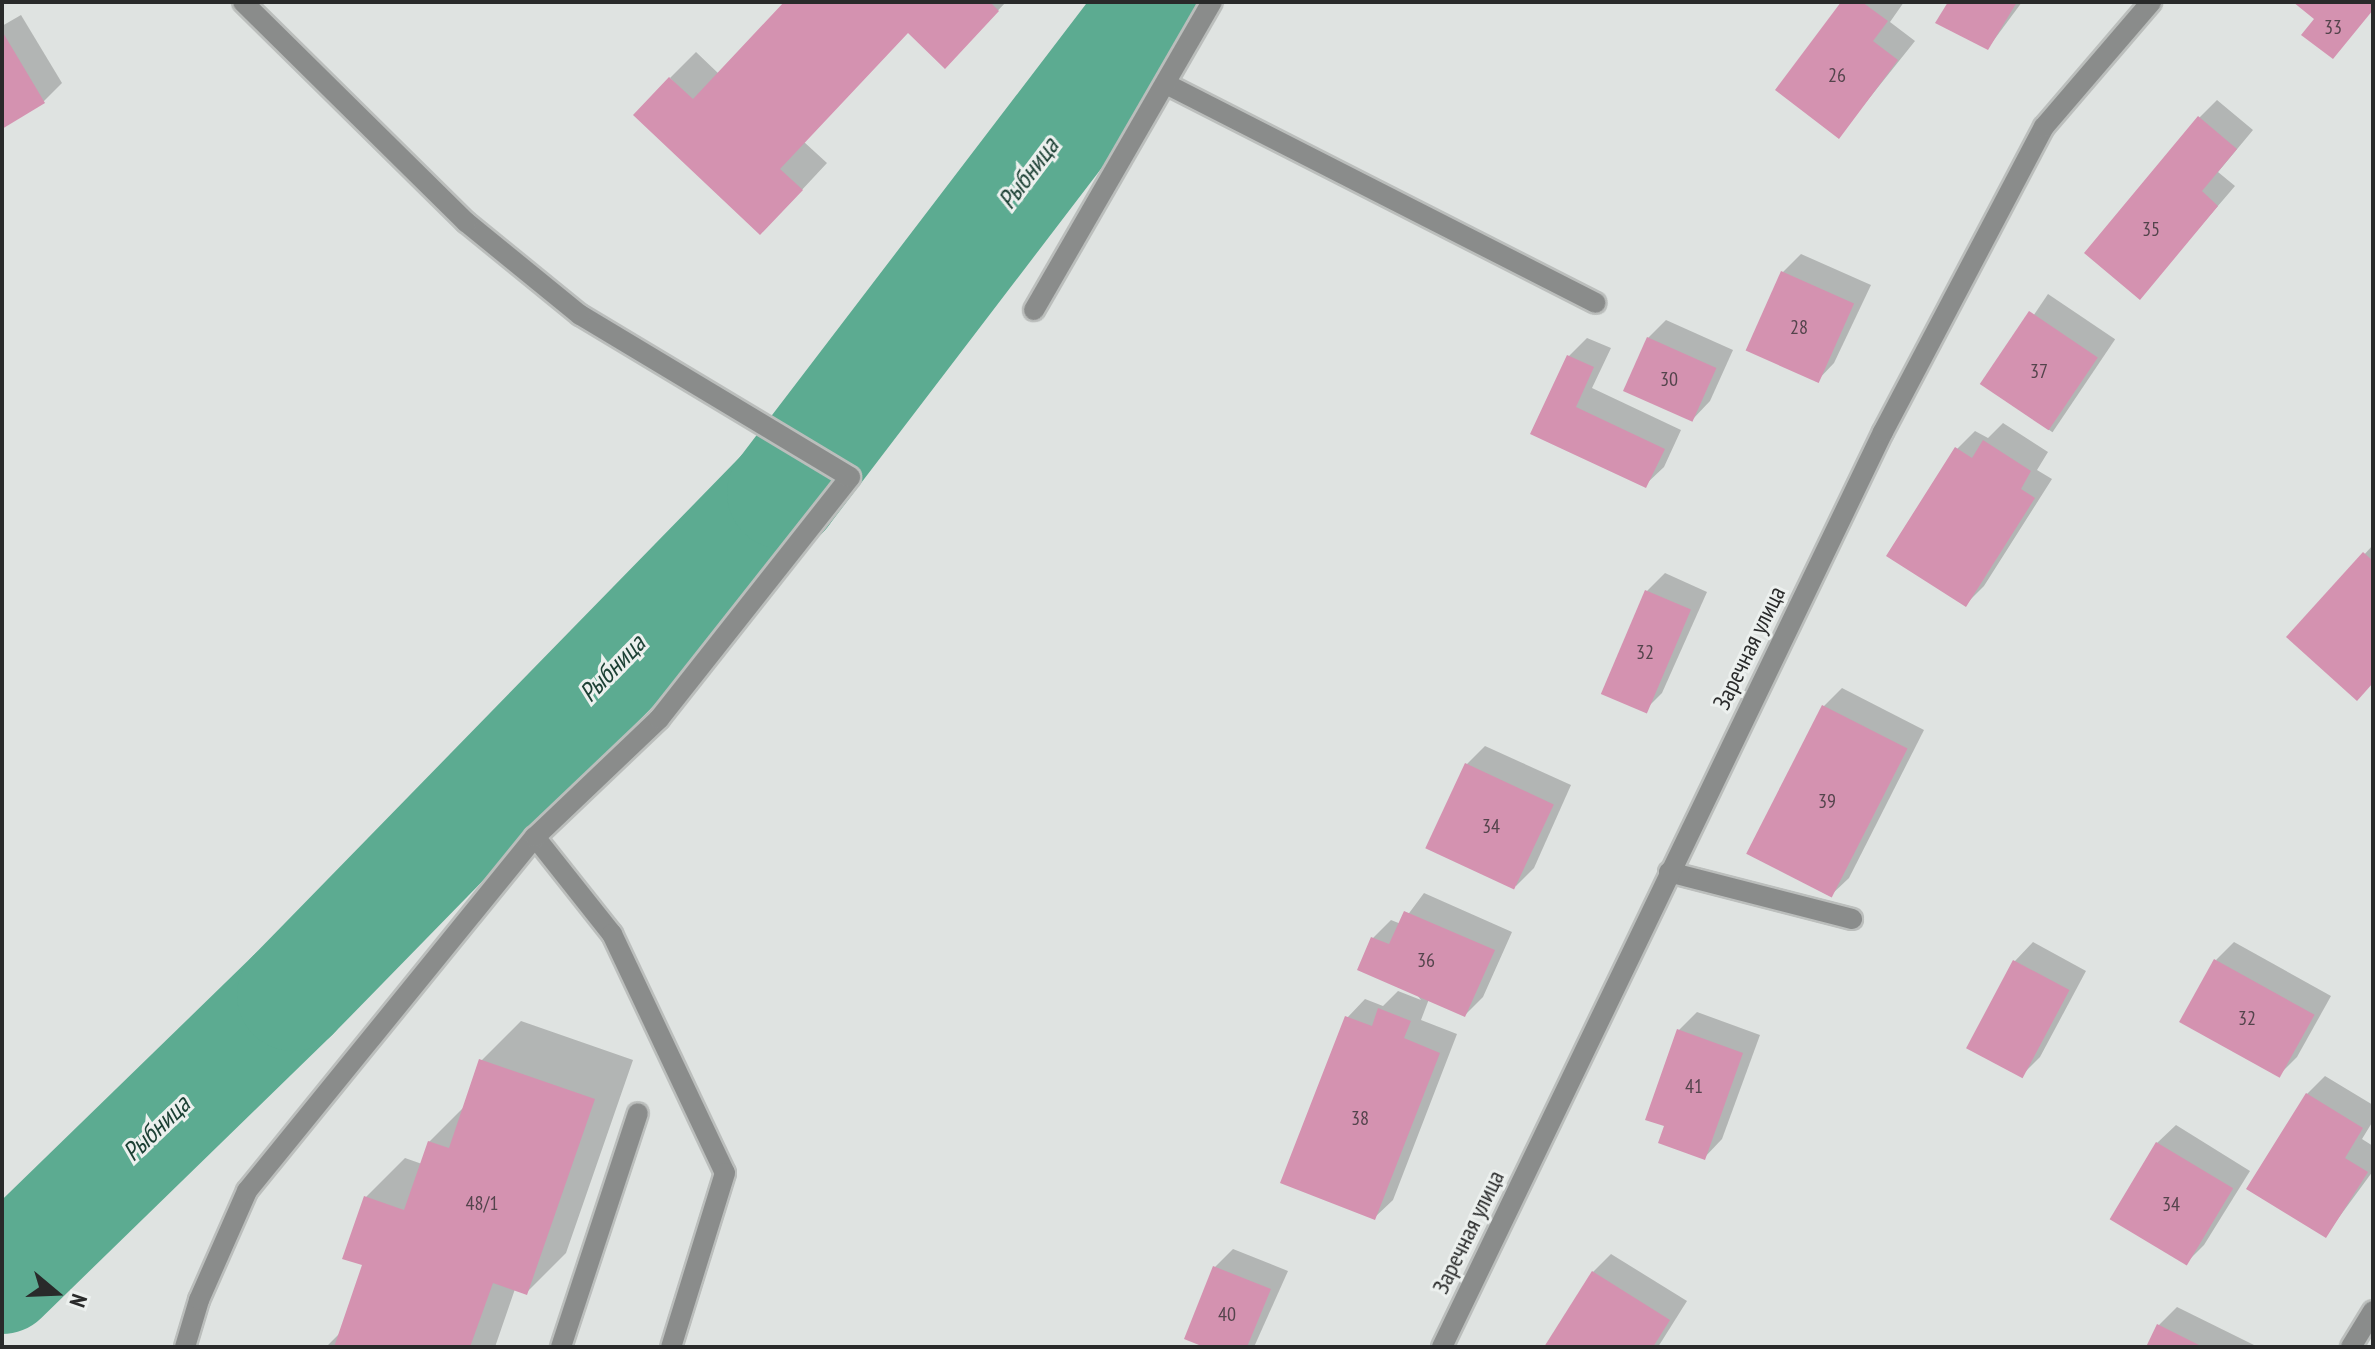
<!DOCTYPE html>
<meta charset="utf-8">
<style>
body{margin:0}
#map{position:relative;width:2375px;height:1349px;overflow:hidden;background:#dfe3e1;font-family:"PT Sans Narrow",sans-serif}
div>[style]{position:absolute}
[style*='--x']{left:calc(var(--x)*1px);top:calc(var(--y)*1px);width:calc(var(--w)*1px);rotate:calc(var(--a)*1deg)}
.shadow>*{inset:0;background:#0003;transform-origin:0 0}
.river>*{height:112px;margin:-56px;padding:0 56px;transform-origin:56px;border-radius:56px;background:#5cab91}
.building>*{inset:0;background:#d492b0;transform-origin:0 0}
.roads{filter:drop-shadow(2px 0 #bbbebc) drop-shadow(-2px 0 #bbbebc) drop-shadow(0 2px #bbbebc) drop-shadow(0 -2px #bbbebc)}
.minor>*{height:20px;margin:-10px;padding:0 10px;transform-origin:10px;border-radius:10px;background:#8a8c8b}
span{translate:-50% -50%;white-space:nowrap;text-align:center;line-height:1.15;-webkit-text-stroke:6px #ecf0ee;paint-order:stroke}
.number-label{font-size:20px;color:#54444c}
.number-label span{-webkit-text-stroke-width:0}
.street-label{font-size:24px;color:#292a2a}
.water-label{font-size:26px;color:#1c4034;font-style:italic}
.frame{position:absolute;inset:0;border:4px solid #292a2a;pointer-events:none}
.north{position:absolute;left:16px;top:1253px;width:80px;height:80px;-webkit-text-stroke:6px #ecf0ee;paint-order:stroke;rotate:109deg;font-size:22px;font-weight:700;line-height:32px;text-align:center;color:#292a2a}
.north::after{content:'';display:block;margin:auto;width:28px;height:36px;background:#292a2a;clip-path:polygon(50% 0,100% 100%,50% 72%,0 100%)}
</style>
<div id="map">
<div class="shadow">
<div style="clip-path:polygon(786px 2px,1006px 2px,970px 40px,909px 31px,804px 142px,827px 163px,786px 207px,670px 78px,696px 52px,719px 74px)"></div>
<div style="clip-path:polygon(1844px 2px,1904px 2px,1890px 22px,1915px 41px,1839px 136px)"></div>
<div style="clip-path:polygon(1950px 2px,2022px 2px,1988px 48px)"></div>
<div style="clip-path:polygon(21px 15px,62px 83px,44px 101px,2px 127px,2px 26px)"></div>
<div style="clip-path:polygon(2217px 100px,2253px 130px,2218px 172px,2235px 186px,2140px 297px,2199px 118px)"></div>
<div style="clip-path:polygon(1801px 254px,1871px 285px,1834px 363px,1816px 382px,1783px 272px)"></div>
<div style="left:2048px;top:294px;width:81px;height:112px;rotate:34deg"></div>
<div style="clip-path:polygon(1666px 320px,1733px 350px,1710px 401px,1692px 420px,1648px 338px)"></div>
<div style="clip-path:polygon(1587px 338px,1611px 348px,1592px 388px,1681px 430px,1664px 467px,1645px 485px,1533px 433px,1569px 356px)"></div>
<div style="clip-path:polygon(2003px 423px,2048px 452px,2037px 470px,2052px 479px,1984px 586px,1965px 605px,1957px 449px,1975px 431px,1988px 438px)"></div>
<div style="clip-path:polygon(2373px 545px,2373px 682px,2289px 637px)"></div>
<div style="clip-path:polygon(1665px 573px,1707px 592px,1662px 693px,1644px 711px,1647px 591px)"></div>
<div style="clip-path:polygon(1842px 688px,1924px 730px,1849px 878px,1830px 896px,1748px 853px,1824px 706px)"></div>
<div style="clip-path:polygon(1485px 746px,1571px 785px,1534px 868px,1516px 886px,1466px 765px)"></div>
<div style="clip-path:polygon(1424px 893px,1512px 932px,1483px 997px,1465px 1015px,1429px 999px,1421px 1020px,1457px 1034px,1393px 1200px,1374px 1218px,1347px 1018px,1365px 999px,1383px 1006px,1398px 991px,1421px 1000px,1373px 938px,1391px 920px,1401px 924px)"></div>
<div style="clip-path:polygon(2033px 942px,2086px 971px,2040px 1057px,2022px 1075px,1969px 1047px,2015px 961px)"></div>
<div style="clip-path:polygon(2234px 942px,2331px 996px,2297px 1057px,2279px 1075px,2216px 960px)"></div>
<div style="clip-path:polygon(1697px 1012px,1760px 1035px,1722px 1139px,1704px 1158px,1667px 1125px,1679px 1030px)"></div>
<div style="clip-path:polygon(521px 1021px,633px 1060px,566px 1253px,526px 1293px,515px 1289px,495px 1347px,326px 1347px,341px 1332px,364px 1264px,365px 1198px,405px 1158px,422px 1164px,429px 1142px,466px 1105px,481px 1061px)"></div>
<div style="clip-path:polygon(2325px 1076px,2373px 1105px,2373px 1121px,2362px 1139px,2373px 1146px,2373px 1171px,2326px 1235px,2307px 1094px)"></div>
<div style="clip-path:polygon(2176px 1125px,2250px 1171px,2204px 1245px,2186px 1263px,2157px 1143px)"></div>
<div style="clip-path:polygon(1233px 1249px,1288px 1271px,1254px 1347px,1209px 1347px,1215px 1267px)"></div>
<div style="clip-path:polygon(1611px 1254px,1687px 1301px,1658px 1347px,1547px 1347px,1593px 1272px)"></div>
<div style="clip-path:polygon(2177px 1307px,2254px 1345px,2253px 1347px,2148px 1347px,2159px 1325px)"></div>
</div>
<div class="river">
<div style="--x:2;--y:1278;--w:406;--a:-44.2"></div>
<div style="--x:293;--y:995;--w:702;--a:-45.69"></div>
<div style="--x:783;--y:493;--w:618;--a:-52.63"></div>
</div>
<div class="building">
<div style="clip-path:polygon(784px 2px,990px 2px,999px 11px,945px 69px,908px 33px,780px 169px,803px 190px,760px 235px,633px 115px,669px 77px,693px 99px)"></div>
<div style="clip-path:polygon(1841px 2px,1862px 2px,1888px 21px,1873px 41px,1898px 60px,1839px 139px,1775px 90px)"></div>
<div style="clip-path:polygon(1948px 2px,2017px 2px,1988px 50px,1935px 23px)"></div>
<div style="clip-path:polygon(2293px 2px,2373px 2px,2373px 10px,2333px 59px,2301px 35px,2314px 19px)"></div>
<div style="clip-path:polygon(2px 31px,45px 103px,2px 129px)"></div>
<div style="clip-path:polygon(2198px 116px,2237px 149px,2202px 191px,2218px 206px,2140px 300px,2084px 253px)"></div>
<div style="left:1781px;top:271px;width:80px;height:87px;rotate:24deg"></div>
<div style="left:2029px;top:311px;width:83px;height:88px;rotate:34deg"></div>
<div style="left:1647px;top:337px;width:76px;height:59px;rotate:24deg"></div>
<div style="clip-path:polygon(1567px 355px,1594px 367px,1576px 407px,1665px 449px,1646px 488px,1530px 434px)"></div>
<div style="clip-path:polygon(1983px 440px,2031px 471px,2021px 489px,2035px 498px,1966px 607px,1886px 556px,1955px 447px,1972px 458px)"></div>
<div style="clip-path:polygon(2363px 552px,2373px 561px,2373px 683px,2357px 701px,2286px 637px)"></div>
<div style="left:1645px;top:590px;width:50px;height:113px;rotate:23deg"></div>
<div style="left:1822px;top:705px;width:96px;height:167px;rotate:27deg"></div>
<div style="left:1465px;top:763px;width:98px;height:94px;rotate:25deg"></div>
<div style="clip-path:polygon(1404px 911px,1495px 950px,1465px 1017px,1357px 970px,1371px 937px,1389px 944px)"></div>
<div style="left:2214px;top:959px;width:115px;height:72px;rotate:29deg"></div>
<div style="left:2013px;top:960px;width:64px;height:100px;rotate:28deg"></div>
<div style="clip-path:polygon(1378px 1008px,1411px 1021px,1404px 1038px,1440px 1053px,1375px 1220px,1280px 1183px,1345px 1016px,1372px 1026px)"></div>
<div style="clip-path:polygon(1677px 1029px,1743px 1053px,1705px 1160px,1658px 1143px,1664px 1126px,1645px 1120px)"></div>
<div style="clip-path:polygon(479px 1059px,595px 1099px,527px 1295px,493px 1283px,470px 1347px,334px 1347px,362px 1265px,342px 1259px,364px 1196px,404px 1210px,428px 1141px,449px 1148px)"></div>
<div style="clip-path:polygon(2306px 1093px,2363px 1128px,2345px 1158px,2368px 1172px,2326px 1238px,2246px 1189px)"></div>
<div style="left:2156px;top:1142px;width:90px;height:90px;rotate:31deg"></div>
<div style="clip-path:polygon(1213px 1266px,1271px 1289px,1247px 1347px,1204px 1347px,1184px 1339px)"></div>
<div style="clip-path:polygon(1592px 1271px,1670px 1320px,1653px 1347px,1544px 1347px)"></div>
<div style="clip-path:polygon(2157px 1324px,2203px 1347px,2146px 1347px)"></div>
</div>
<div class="roads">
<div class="minor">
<div style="--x:1166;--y:84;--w:482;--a:27"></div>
<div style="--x:1034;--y:310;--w:356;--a:-60"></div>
<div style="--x:535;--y:837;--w:124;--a:51.6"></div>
<div style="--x:612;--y:934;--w:264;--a:64.7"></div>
<div style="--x:725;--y:1173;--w:182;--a:107.2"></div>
<div style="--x:1669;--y:872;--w:189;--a:14.4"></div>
<div style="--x:185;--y:1347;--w:49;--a:-73.4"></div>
<div style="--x:199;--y:1300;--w:119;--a:-66.2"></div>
<div style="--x:247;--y:1191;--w:456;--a:-50.9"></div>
<div style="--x:535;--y:837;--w:171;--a:-43.6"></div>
<div style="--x:659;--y:719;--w:308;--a:-51.7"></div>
<div style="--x:850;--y:477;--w:315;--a:-149"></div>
<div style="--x:580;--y:315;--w:147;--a:-140.8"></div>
<div style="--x:466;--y:222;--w:313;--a:-135.4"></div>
<div style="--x:561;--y:1347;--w:246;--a:-71.8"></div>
<div style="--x:1442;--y:1347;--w:1016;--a:-64.27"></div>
<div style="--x:1883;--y:432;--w:345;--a:-62.2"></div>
<div style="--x:2044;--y:127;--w:165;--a:-49.4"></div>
<div style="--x:2351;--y:1347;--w:42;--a:-58.6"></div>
</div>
</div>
<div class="number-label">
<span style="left:2333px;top:27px">33</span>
<span style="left:1837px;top:75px">26</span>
<span style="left:2151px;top:229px">35</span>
<span style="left:1799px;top:327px">28</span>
<span style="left:2039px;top:371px">37</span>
<span style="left:1669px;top:379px">30</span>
<span style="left:1645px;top:652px">32</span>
<span style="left:1827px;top:801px">39</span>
<span style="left:1491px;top:826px">34</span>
<span style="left:1426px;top:960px">36</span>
<span style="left:2247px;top:1018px">32</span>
<span style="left:1694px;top:1086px">41</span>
<span style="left:1360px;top:1118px">38</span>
<span style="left:482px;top:1203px">48/1</span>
<span style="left:2171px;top:1204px">34</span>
<span style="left:1227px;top:1314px">40</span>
</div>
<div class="street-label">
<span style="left:1749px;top:648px;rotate:-64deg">Заречная улица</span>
<span style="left:1468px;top:1232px;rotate:-64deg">Заречная улица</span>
</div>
<div class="water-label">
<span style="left:1028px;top:173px;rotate:-53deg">Рыбница</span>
<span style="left:612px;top:668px;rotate:-46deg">Рыбница</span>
<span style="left:156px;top:1128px;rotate:-44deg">Рыбница</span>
</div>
<div class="frame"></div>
<div class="north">N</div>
</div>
